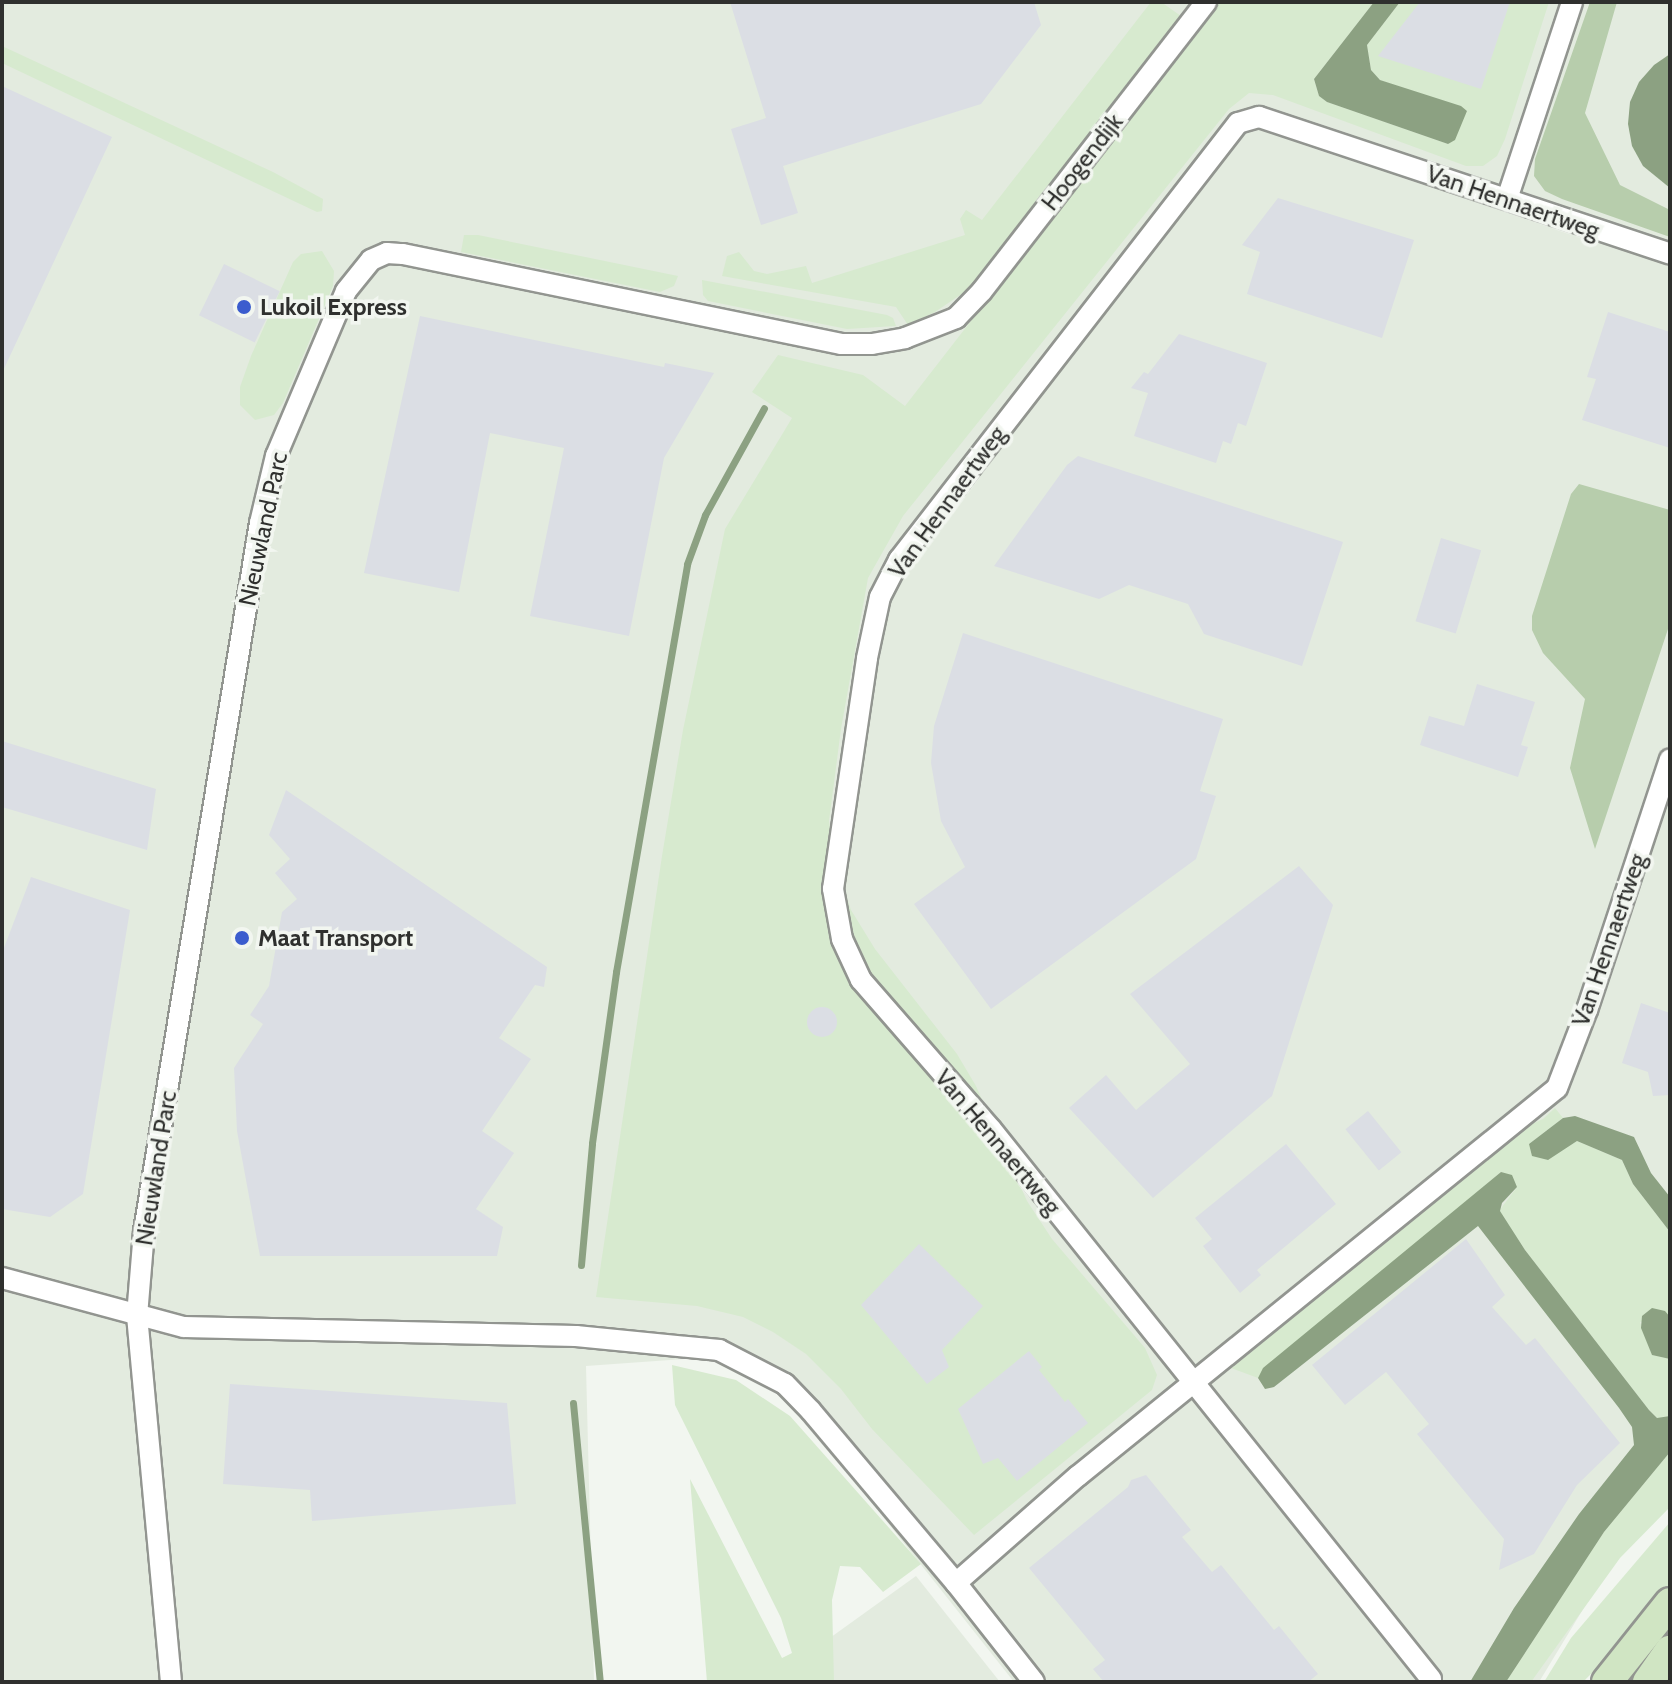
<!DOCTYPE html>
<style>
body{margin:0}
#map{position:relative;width:1672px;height:1684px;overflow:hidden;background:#f2f6f0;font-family:Cabin,sans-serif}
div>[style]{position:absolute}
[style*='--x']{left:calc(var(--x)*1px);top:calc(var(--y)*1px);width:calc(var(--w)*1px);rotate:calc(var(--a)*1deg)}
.built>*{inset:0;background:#e3ebdf}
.green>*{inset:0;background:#d7eacf}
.forest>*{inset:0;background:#b7cdac}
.water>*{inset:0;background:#8ca182}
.stream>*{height:7px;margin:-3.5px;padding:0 3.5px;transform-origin:3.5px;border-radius:3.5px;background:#8ca182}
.building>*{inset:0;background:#dbdee4;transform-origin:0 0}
.round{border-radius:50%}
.roads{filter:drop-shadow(2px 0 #929590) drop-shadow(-2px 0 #929590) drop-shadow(0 2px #929590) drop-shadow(0 -2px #929590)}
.street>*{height:20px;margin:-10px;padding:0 10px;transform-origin:10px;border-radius:10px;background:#fff}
.secondary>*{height:30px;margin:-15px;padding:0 15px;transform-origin:15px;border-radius:15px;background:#d0e5c3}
.dots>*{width:22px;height:22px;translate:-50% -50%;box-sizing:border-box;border:4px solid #f2f6f0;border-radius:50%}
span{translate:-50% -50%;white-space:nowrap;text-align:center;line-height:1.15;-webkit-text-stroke:7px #f2f6f0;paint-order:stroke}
.street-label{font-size:24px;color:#2f302e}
.poi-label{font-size:24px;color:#2f302e;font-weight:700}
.left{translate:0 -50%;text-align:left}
.frame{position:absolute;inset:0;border:4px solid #2f302e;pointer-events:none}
</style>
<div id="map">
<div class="built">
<div style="clip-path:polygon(2px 2px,1670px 2px,1670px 1496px,1631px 1530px,1539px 1682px,1014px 1682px,754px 1354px,586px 1366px,594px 1682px,2px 1682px)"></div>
<div style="clip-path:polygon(916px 1576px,1000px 1682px,770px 1682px,770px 1681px)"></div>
</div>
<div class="green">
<div style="clip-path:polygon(1151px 2px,1161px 2px,1181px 16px,969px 289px,935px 312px,908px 325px,896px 307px,722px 276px,727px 256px,739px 252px,754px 271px,767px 274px,806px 266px,812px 283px,965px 235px,960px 219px,966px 210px,982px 220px)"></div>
<div style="clip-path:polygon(1218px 2px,1374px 2px,1314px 79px,1319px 96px,1327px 102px,1448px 144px,1467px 111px,1380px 80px,1371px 70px,1367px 45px,1400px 2px,1549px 2px,1505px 139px,1497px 156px,1483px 166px,1466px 166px,1273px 95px,1249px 93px,1229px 109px,903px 516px,868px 578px,841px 729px,829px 821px,835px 862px,851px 910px,875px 949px,957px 1054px,976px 1086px,1027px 1201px,1052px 1239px,1145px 1348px,1157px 1375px,1152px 1390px,974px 1535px,872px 1429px,841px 1389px,806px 1354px,773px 1332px,743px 1317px,697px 1306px,596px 1297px,662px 856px,683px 730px,725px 529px,792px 418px,752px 392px,778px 355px,863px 375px,905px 406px)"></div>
<div style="clip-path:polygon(2px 46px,273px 172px,323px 199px,322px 211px,317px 212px,2px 63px)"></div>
<div style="clip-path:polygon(464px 235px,478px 235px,678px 276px,674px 286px,660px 292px,461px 252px)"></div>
<div style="clip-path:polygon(322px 251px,334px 271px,333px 286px,283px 403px,274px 415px,255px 420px,240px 405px,240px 387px,251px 356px,293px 262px,301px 254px)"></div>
<div style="clip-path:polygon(702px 280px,887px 315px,893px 318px,896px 326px,847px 329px,708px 301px,703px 295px)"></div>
<div style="clip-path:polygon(1555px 1108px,1563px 1118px,1529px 1144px,1547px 1160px,1577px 1141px,1622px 1160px,1633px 1184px,1670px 1232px,1670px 1317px,1640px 1322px,1652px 1355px,1670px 1359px,1670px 1416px,1663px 1420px,1657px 1418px,1649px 1410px,1525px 1250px,1499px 1211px,1517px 1187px,1501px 1172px,1258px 1378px,1231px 1368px,1525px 1127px,1543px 1119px)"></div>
<div style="clip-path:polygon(672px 1365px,736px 1380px,790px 1416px,921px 1564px,883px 1592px,860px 1567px,840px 1566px,832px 1600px,834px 1682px,707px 1682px,690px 1479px,782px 1658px,792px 1653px,781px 1618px,675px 1405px)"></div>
<div style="clip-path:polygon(1670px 1452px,1670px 1507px,1620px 1558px,1531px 1682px,1506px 1682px,1604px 1532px)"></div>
<div style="clip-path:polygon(1670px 1522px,1670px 1594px,1583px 1682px,1544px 1682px,1571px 1638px)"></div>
</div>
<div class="forest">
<div style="clip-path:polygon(1590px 2px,1617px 2px,1585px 113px,1620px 185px,1670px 210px,1670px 237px,1562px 199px,1545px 191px,1534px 176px,1535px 159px)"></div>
<div style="clip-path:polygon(1579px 484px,1670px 510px,1670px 623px,1595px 849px,1570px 768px,1585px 699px,1543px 653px,1532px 630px,1532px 616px,1571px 494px)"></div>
</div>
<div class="water">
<div style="clip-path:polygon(1374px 2px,1400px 2px,1367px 45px,1371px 70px,1380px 80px,1461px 106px,1467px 111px,1455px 140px,1448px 144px,1327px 102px,1319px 96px,1314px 79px)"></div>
<div style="clip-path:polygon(1670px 54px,1670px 188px,1643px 166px,1632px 146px,1628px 124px,1630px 102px,1639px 82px,1654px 65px)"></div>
<div style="clip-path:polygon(1575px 1116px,1634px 1137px,1651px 1173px,1670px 1197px,1670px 1232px,1633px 1184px,1622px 1160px,1577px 1141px,1548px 1160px,1532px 1156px,1529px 1144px,1563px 1118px)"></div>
<div style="clip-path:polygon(1501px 1172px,1512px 1175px,1517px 1187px,1502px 1203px,1500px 1211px,1525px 1250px,1649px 1410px,1657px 1418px,1670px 1416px,1670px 1452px,1604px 1532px,1506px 1682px,1470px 1682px,1514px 1608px,1579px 1514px,1634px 1445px,1632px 1427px,1619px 1408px,1478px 1226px,1274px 1387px,1265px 1389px,1258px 1378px,1263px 1368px)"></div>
<div style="clip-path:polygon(1652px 1308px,1665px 1311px,1670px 1317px,1670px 1359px,1652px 1355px,1641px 1328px,1642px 1316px)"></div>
</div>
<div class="stream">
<div style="--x:581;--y:1265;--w:122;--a:-84.8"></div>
<div style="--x:592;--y:1143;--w:173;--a:-82"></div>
<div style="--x:616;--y:972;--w:414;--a:-80.1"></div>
<div style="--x:687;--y:564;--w:52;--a:-69.8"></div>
<div style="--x:705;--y:515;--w:122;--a:-61.1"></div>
<div style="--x:573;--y:1403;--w:280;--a:84.5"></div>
</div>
<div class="building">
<div style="clip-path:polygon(730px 2px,1034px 2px,1041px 25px,981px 104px,783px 166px,798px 213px,761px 225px,731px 129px,766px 118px)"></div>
<div style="clip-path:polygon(1420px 2px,1510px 2px,1481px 89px,1378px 56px)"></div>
<div style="clip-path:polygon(2px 86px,112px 137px,2px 373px)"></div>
<div style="clip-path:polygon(1278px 198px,1414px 240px,1382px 338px,1247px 294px,1260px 252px,1242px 245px)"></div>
<div style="left:224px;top:264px;width:62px;height:57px;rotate:26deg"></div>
<div style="clip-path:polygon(1608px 312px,1670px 332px,1670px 448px,1582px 420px,1596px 379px,1587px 377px)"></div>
<div style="clip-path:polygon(420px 316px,664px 367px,665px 363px,714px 373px,664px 458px,629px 636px,530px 616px,564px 448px,490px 433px,459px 592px,364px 573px)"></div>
<div style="clip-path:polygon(1179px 334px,1267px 363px,1246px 426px,1238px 423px,1231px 444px,1223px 441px,1216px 463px,1134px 436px,1148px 393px,1131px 388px,1144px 372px,1148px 374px)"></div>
<div style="clip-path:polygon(1078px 456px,1343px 542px,1302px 666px,1204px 634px,1188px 604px,1129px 585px,1099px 599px,994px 566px,1067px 465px)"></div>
<div style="left:1441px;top:538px;width:42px;height:87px;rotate:17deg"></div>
<div style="clip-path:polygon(963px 633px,1223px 719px,1200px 791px,1216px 796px,1196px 859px,991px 1009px,914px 904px,965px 867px,941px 821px,931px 763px,934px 726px)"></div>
<div style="clip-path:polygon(1477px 684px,1535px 702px,1521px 745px,1528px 747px,1518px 777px,1420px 745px,1429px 716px,1464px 726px)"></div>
<div style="clip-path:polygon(2px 741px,156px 789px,147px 850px,2px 807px)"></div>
<div style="clip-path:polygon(286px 790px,547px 967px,544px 987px,535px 985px,499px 1038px,531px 1059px,482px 1131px,514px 1153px,476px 1209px,503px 1227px,497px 1256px,260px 1256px,237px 1131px,234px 1068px,263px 1024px,250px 1015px,269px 986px,282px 912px,297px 899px,275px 873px,290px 859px,269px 835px)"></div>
<div style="clip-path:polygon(1299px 866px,1333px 905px,1272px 1096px,1153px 1198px,1069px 1108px,1106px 1075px,1136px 1110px,1190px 1064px,1130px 994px)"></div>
<div style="clip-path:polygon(31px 877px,130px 910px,83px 1194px,50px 1217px,2px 1209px,2px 953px)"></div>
<div style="clip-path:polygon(1641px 1003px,1670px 1013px,1670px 1095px,1653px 1096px,1648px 1072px,1622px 1063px)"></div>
<div class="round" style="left:807px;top:1007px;width:30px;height:30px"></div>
<div style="left:1368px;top:1111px;width:53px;height:29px;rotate:51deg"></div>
<div style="clip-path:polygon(1286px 1144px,1336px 1204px,1257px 1270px,1261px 1275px,1240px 1293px,1203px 1246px,1212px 1239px,1195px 1218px)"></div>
<div style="clip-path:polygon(1466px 1239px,1505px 1295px,1492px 1307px,1526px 1345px,1535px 1338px,1620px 1443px,1577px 1485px,1534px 1554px,1499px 1570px,1504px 1539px,1417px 1434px,1429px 1424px,1386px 1372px,1345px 1405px,1312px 1365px)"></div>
<div style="clip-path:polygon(919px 1244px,983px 1306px,942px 1350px,949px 1367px,927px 1384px,861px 1305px)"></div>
<div style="clip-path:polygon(1029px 1351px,1042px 1367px,1039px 1370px,1065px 1402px,1068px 1399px,1088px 1423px,1017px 1481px,998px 1458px,983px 1464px,958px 1409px)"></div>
<div style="clip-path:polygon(230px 1384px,507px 1403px,516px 1504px,312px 1521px,310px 1490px,223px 1484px)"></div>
<div style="clip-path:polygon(1146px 1475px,1191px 1530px,1182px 1537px,1212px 1572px,1221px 1565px,1274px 1630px,1279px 1626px,1318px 1674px,1308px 1682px,1104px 1682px,1093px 1669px,1105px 1660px,1029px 1568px,1128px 1487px,1131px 1480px)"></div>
</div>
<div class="roads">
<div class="street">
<div style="--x:1507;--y:199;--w:207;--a:-71.7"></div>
<div style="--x:2;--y:1278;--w:188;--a:15.1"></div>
<div style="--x:184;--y:1327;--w:392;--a:1.3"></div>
<div style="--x:576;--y:1336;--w:144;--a:5.6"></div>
<div style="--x:719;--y:1350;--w:74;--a:27.3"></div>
<div style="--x:785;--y:1384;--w:37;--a:46"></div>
<div style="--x:811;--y:1411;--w:225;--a:49.9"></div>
<div style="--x:956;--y:1583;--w:126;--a:51.8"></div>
<div style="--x:956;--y:1583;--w:162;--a:-41.3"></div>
<div style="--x:1078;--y:1476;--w:616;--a:-39.01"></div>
<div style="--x:1557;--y:1088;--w:84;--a:-69"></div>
<div style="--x:1587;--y:1010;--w:264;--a:-71.7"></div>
<div style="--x:1431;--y:1679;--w:704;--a:-128.66"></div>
<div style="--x:991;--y:1129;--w:198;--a:-131.1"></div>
<div style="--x:861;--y:980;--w:45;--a:-114.9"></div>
<div style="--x:842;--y:939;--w:51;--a:-100.2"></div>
<div style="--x:833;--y:889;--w:233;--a:-81.6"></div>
<div style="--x:867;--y:658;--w:62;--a:-78"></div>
<div style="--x:880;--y:597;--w:42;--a:-62.8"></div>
<div style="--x:899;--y:560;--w:553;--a:-52.2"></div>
<div style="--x:1238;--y:123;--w:22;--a:-16"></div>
<div style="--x:1259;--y:117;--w:433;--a:18.4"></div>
<div style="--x:171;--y:1682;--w:368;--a:-95.3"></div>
<div style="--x:137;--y:1316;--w:85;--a:-85.3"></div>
<div style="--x:144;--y:1231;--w:717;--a:-80.7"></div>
<div style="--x:260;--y:523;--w:69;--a:-76.6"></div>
<div style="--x:276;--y:456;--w:179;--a:-67"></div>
<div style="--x:346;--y:291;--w:40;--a:-51"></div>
<div style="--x:371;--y:260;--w:17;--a:-24"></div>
<div style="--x:387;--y:253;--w:16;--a:4"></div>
<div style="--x:403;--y:254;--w:447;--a:11.6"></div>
<div style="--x:841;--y:344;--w:31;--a:0"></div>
<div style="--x:872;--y:344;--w:34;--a:-10"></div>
<div style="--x:905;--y:338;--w:55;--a:-21.4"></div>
<div style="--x:956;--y:318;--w:37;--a:-46"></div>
<div style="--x:982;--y:291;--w:366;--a:-52.2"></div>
</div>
<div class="secondary">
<div style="--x:1607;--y:1682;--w:101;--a:-51.4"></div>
<div style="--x:1648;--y:1682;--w:38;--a:-55"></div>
</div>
</div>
<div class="dots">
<div style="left:244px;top:307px;background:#3b5cce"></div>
<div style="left:242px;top:938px;background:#3b5cce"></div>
</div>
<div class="street-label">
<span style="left:1082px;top:162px;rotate:-52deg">Hoogendijk</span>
<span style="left:1513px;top:202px;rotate:19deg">Van Hennaertweg</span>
<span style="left:947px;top:502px;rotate:-54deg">Van Hennaertweg</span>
<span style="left:263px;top:529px;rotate:-78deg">Nieuwland Parc</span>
<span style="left:1609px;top:940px;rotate:-71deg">Van Hennaertweg</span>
<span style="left:998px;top:1142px;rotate:50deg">Van Hennaertweg</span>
<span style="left:156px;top:1168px;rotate:-81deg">Nieuwland Parc</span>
</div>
<div class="poi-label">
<span class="left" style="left:260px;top:307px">Lukoil Express</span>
<span class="left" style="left:258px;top:938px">Maat Transport</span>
</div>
<div class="frame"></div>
</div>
